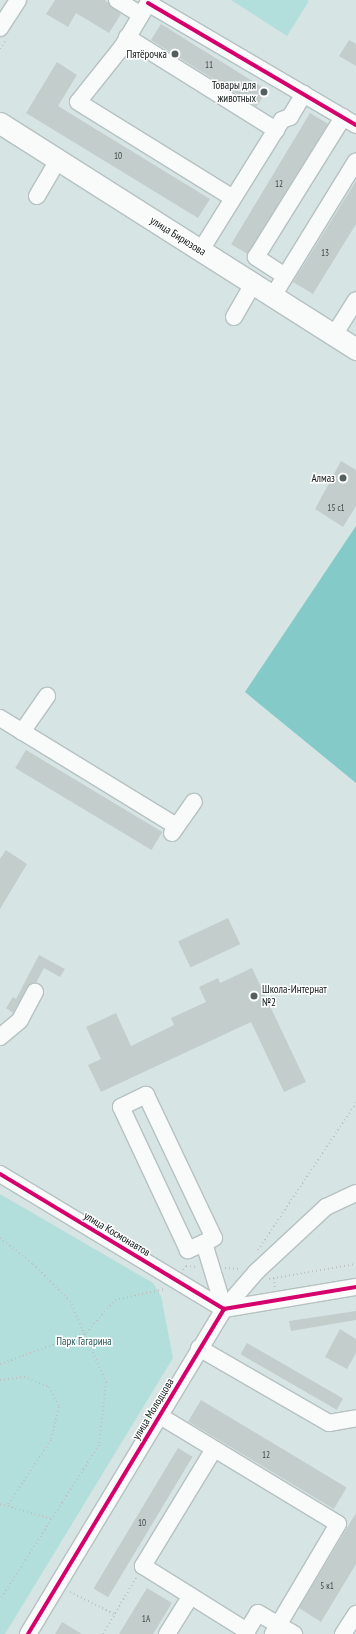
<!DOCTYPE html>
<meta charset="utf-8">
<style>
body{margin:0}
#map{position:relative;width:356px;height:1634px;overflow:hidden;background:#d7e4e4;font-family:"PT Sans Narrow",sans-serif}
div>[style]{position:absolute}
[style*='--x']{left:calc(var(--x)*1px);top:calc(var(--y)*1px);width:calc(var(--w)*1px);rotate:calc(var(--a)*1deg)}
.green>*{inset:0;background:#b2dedc}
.forest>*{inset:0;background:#83cac8}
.building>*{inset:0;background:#c3cdcc;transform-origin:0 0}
.path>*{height:2px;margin-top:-1px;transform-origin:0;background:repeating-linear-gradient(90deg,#bec2c1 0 1px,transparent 0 4px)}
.roads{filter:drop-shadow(1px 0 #b6c1c1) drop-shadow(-1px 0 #b6c1c1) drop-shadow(0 1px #b6c1c1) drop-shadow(0 -1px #b6c1c1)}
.minor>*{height:16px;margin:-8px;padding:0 8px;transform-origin:8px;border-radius:8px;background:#f9fbfb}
.major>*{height:21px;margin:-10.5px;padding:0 10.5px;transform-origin:10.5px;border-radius:10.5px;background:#f9fbfb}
.cycleway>*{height:4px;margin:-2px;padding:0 2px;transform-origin:2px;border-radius:2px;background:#d6006c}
.dots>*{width:11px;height:11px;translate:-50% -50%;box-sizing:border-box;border:2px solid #fff;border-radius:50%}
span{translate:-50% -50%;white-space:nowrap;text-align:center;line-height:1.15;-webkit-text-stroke:3px #fff;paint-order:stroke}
.number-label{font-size:9px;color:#3e4746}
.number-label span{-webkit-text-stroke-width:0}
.poi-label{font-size:11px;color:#0f1817}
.right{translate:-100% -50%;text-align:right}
.left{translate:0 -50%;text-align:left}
.street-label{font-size:11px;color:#0f1817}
.park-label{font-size:11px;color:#285957}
</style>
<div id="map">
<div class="green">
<div style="clip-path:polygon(231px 0,307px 0,309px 1px,287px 36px)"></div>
<div style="clip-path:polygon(0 1194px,153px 1283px,161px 1296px,173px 1358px,5px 1634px,0 1634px)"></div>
</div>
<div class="forest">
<div style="clip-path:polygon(356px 526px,356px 783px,245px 692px)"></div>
</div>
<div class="building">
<div style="clip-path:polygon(55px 0,105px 0,121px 14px,109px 33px,76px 13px,68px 27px,46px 14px)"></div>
<div style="left:161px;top:24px;width:125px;height:19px;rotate:32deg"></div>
<div style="clip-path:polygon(349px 40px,356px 44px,356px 66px,339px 56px)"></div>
<div style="clip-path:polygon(57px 62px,77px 75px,58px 106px,210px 199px,198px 218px,26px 113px)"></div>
<div style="left:310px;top:113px;width:21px;height:153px;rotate:31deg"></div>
<div style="clip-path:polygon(356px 181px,356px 224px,313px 294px,293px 282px)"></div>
<div style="clip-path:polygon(341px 461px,356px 470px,356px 506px,343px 527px,315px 509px)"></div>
<div style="left:26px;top:750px;width:159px;height:21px;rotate:31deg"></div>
<div style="clip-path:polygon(6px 850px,27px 864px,0 909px,0 859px)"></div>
<div style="left:228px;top:918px;width:29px;height:55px;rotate:65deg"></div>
<div style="clip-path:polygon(39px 955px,65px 969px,60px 977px,44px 968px,36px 983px,27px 988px,13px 1013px,6px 1008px,13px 997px,16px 999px)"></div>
<div style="clip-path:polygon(252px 968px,306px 1082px,284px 1092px,251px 1022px,101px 1092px,88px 1065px,101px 1059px,86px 1027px,116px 1013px,131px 1046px,174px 1025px,171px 1018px,206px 1002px,199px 987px,218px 978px,220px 983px)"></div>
<div style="clip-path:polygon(356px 1311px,356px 1320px,291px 1331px,289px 1321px)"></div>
<div style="clip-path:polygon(340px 1329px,356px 1339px,356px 1353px,347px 1369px,325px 1357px)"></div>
<div style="left:247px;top:1343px;width:111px;height:13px;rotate:30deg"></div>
<div style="left:201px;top:1400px;width:170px;height:25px;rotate:31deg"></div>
<div style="left:178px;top:1448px;width:17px;height:164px;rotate:31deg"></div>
<div style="clip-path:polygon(356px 1513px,356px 1564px,321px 1622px,299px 1608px)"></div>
<div style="clip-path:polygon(147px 1588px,172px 1603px,153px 1634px,119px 1634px)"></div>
<div style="clip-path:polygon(62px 1622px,82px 1634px,55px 1634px)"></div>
</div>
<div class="path">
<div style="--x:0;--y:49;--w:11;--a:-56"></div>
<div style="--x:0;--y:1238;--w:42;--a:38.2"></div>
<div style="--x:33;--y:1264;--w:52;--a:45"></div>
<div style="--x:70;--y:1301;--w:89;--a:66"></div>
<div style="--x:106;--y:1382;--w:63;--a:96.3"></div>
<div style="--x:99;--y:1445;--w:184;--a:122.6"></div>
<div style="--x:258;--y:1250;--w:177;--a:-56.3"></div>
<div style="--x:225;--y:1268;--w:15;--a:4"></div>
<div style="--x:183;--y:1270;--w:5;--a:-53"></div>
<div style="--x:186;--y:1266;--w:11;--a:5"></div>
<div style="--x:274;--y:1278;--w:9;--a:84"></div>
<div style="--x:269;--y:1279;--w:88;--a:-9.8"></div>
<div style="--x:0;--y:1364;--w:91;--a:-19.8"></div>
<div style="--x:86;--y:1333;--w:44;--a:-48.7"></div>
<div style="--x:115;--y:1300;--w:51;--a:-12.4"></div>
<div style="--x:0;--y:1380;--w:24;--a:-7"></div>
<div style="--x:24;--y:1377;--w:27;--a:22"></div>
<div style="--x:49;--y:1387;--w:22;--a:63"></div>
<div style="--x:59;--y:1407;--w:34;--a:104"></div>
<div style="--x:51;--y:1440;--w:79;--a:123.7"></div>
<div style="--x:0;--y:1504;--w:54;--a:16.1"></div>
<div style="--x:70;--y:1592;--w:49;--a:26.6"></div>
<div style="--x:103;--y:1634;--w:67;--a:-59.6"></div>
</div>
<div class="roads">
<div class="minor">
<div style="--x:117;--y:0;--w:28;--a:32"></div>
<div style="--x:150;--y:0;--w:55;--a:120.8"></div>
<div style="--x:122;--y:47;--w:70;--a:128.7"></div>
<div style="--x:78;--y:102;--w:182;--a:31.8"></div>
<div style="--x:148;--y:3;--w:241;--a:30.4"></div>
<div style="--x:0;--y:28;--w:33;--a:-57"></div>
<div style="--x:127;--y:37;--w:176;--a:32"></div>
<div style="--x:37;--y:196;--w:42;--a:-59.7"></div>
<div style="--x:201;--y:250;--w:153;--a:-58.1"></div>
<div style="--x:282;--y:120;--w:9;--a:-21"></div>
<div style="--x:290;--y:117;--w:27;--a:-59"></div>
<div style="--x:285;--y:276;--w:35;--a:-147"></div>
<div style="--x:256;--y:257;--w:165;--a:-58.1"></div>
<div style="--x:273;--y:296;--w:158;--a:-58.4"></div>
<div style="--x:234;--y:317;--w:38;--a:-60"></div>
<div style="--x:334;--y:335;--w:41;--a:-57.8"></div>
<div style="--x:0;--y:718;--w:206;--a:31.5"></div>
<div style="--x:22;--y:732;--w:44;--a:-55.2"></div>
<div style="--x:172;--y:833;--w:38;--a:-55"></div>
<div style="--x:0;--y:1037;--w:26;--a:-40"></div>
<div style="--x:20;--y:1020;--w:32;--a:-62"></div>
<div style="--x:146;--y:1095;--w:158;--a:64.6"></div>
<div style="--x:214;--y:1238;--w:29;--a:155"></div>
<div style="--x:188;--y:1250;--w:158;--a:-115.1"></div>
<div style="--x:121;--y:1107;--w:28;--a:-26"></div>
<div style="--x:0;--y:1174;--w:262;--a:31.1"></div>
<div style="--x:204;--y:1243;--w:69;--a:73.1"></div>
<div style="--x:224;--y:1309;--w:134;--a:-9.5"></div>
<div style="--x:199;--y:1348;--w:150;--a:30"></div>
<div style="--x:329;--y:1423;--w:27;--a:-10"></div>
<div style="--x:160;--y:1416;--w:208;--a:31.2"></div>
<div style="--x:338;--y:1524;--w:128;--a:120.6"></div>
<div style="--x:214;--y:1449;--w:137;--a:121.3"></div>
<div style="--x:143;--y:1566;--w:123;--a:32"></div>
<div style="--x:247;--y:1631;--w:21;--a:-59"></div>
<div style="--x:258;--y:1613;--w:42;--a:30.3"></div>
<div style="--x:28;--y:1634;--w:380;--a:-58.9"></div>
<div style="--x:224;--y:1309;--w:49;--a:-49.1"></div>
<div style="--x:256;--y:1272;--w:96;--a:-42.9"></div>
<div style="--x:326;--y:1207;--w:33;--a:-25"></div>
<div style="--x:167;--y:1634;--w:36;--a:-58"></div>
<div style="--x:343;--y:1634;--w:24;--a:-57"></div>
</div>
<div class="major">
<div style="--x:0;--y:123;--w:422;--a:32.4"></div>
</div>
</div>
<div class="cycleway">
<div style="--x:148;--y:3;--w:241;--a:30.4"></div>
<div style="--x:0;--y:1174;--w:262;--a:31.1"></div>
<div style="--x:28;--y:1634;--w:380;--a:-58.9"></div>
<div style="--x:224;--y:1309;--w:134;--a:-9.5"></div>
</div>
<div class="dots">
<div style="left:175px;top:54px;background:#555f5f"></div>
<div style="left:264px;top:92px;background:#555f5f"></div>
<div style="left:343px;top:478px;background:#555f5f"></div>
<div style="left:254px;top:996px;background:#555f5f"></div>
</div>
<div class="number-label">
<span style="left:209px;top:65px">11</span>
<span style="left:118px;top:156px">10</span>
<span style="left:279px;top:184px">12</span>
<span style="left:325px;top:253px">13</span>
<span style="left:336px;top:508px">15 с1</span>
<span style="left:266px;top:1455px">12</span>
<span style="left:142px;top:1523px">10</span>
<span style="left:327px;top:1586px">5 к1</span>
<span style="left:146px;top:1619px">1А</span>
</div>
<div class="poi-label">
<span class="right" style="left:167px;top:54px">Пятёрочка</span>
<span class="right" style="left:256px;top:92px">Товары для<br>животных</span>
<span class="right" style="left:335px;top:478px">Алмаз</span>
<span class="left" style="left:262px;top:996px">Школа-Интернат<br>№2</span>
</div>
<div class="street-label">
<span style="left:178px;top:236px;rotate:32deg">улица Бирюзова</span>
<span style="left:117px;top:1234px;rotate:31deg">улица Космонавтов</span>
<span style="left:153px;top:1409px;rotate:-59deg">улица Молодцова</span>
</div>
<div class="park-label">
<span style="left:84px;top:1341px">Парк Гагарина</span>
</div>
</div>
